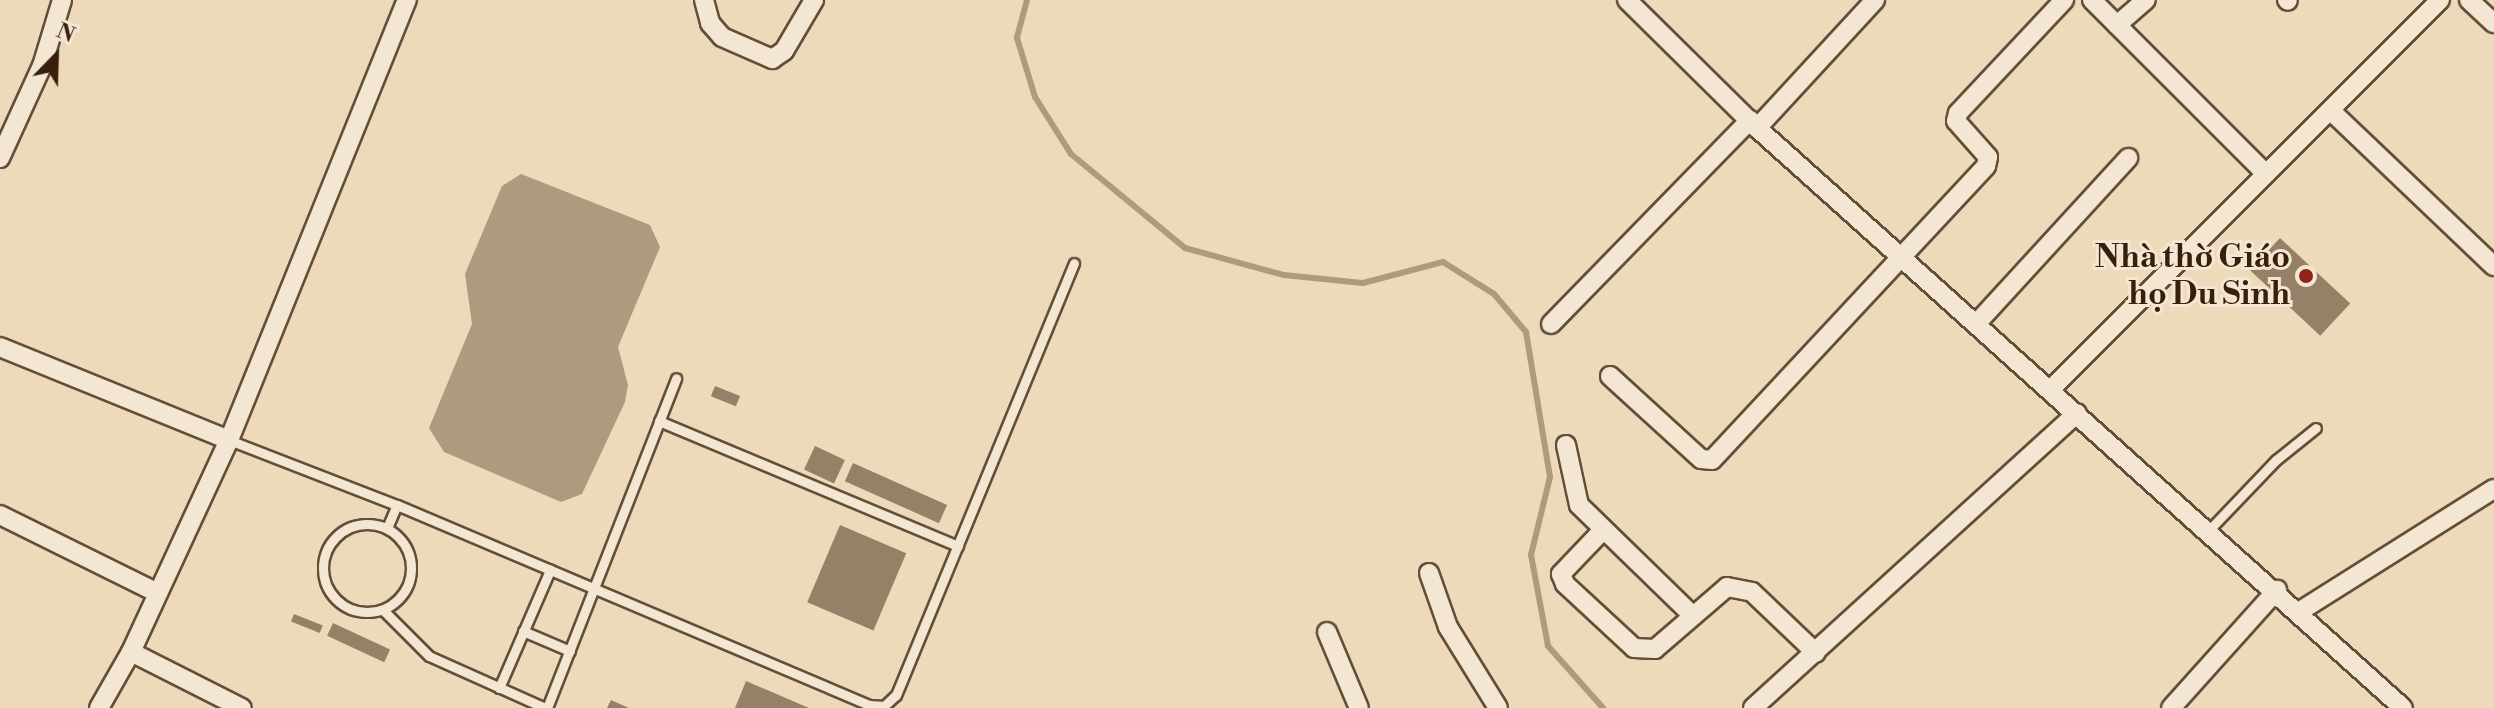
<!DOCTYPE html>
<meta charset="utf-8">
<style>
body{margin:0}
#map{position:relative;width:2494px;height:708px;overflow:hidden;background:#eddabb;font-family:"Libre Bodoni",serif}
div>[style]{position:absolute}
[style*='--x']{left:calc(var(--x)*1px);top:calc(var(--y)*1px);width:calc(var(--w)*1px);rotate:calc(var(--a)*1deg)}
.water>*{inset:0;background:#af9a7f}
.stream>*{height:6px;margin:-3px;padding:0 3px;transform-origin:3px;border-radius:3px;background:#af9a7f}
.building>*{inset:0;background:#968067;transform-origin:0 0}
.roads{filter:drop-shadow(2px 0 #644e37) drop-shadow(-2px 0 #644e37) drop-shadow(0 2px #644e37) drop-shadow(0 -2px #644e37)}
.lane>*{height:9px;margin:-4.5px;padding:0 4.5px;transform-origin:4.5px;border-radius:4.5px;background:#f3e7d3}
.lane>.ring{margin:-4.5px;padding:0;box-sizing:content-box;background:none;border:9px solid #f3e7d3;border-radius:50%}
.street>*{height:18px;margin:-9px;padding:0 9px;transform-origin:9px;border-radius:9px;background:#f3e7d3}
.dots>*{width:22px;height:22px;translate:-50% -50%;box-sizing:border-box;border:4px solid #f3e7d3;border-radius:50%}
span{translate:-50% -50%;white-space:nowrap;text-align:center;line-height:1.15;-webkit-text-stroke:6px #f3e7d3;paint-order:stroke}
.poi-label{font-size:32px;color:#371f0b;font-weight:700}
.right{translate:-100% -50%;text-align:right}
.north{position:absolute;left:16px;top:16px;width:80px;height:80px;-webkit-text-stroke:6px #f3e7d3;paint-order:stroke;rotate:23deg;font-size:22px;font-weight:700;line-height:32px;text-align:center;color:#371f0b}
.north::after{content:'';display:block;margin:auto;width:28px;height:36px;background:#371f0b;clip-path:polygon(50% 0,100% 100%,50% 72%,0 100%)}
</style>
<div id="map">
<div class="water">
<div style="clip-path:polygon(521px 174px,650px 225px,660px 247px,618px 347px,628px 385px,625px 402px,582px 494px,561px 502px,444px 452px,429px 428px,472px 324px,465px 274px,502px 186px)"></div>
</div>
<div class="stream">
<div style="--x:1027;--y:0;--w:39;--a:105"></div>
<div style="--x:1017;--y:38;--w:62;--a:73"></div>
<div style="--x:1035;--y:97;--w:67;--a:57.7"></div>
<div style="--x:1071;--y:154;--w:148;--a:39.5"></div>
<div style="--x:1185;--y:248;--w:103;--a:15.3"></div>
<div style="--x:1284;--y:275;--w:79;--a:5.8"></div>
<div style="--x:1363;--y:283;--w:83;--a:-14.7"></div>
<div style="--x:1443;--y:262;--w:60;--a:32.1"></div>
<div style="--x:1494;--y:294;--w:50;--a:49.9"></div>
<div style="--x:1526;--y:332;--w:147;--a:80.6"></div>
<div style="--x:1550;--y:477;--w:80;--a:103.7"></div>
<div style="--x:1531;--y:555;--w:93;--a:79.4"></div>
<div style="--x:1548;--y:646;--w:83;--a:48.4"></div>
</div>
<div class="building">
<div style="left:2280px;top:238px;width:96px;height:44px;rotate:43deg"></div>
<div style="left:715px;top:386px;width:27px;height:11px;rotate:22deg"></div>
<div style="left:815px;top:446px;width:33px;height:26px;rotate:25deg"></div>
<div style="left:853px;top:463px;width:103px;height:20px;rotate:24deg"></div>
<div style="left:840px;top:525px;width:72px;height:84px;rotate:23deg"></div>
<div style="left:294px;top:614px;width:31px;height:8px;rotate:22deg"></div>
<div style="left:333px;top:623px;width:63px;height:14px;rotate:25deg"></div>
<div style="clip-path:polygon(746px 681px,809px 708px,735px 708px)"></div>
<div style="clip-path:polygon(611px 700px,629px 708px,607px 708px)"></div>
</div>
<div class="roads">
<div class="lane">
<div style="--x:659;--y:421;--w:324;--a:22.7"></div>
<div style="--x:229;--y:440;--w:180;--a:21.2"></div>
<div style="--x:397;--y:505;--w:513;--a:22.96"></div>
<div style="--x:869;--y:705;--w:15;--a:4"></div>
<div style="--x:884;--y:706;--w:16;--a:-43"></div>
<div style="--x:896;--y:695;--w:467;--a:-67.6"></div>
<div class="ring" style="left:323px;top:524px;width:79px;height:79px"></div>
<div style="--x:387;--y:528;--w:25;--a:-67"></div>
<div style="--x:2209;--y:530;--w:97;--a:-46.3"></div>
<div style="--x:2276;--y:460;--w:51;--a:-38.7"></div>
<div style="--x:383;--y:610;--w:65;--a:45"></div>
<div style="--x:429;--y:656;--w:127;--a:24.1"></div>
<div style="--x:523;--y:631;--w:51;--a:23.1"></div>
<div style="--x:499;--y:688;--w:129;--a:-66.6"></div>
<div style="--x:547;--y:708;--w:354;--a:-68.6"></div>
</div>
<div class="street">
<div style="--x:704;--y:0;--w:24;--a:75"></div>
<div style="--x:710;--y:23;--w:18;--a:49"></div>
<div style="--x:722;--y:37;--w:55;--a:23.7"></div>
<div style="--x:772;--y:59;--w:14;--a:-34"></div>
<div style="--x:784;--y:51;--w:59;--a:-59.5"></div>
<div style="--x:1627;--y:0;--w:182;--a:44.6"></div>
<div style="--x:1757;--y:128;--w:868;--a:41.92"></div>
<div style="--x:2092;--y:0;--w:246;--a:45"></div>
<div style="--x:2287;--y:0;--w:1;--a:45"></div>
<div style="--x:2469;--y:0;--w:34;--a:43"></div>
<div style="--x:2117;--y:25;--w:38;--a:-41"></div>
<div style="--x:2331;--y:111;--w:225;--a:43.6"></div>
<div style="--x:1757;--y:128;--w:174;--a:-47.3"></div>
<div style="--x:0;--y:158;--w:101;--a:-65.5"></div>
<div style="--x:42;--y:66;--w:69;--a:-73.1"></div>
<div style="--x:1977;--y:323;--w:224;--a:-47.5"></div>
<div style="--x:1551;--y:324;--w:285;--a:-45.7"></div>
<div style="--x:0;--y:347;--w:247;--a:22.1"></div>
<div style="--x:1610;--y:376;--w:123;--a:42.4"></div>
<div style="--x:1701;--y:459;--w:11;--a:5"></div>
<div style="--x:1712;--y:460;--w:402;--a:-47"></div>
<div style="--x:1986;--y:166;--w:9;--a:-77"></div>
<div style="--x:1988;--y:157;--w:48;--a:-131.6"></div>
<div style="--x:1956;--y:121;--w:8;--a:-76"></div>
<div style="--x:1958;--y:113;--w:155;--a:-46.8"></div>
<div style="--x:2051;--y:389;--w:550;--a:-45"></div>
<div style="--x:1566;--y:445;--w:61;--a:77.8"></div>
<div style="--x:1579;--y:505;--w:159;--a:44.2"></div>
<div style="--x:0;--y:515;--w:174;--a:26.3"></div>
<div style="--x:1603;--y:530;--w:61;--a:133.7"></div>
<div style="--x:1561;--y:574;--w:11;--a:68"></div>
<div style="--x:1565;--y:584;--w:94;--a:42.8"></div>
<div style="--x:1634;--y:648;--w:21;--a:3"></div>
<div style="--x:1655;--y:649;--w:95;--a:-40.7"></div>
<div style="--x:1727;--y:587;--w:25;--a:11"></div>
<div style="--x:1752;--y:592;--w:88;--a:43.6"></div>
<div style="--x:1429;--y:573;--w:57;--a:70.6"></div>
<div style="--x:1448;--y:627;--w:95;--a:58.3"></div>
<div style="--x:2300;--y:611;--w:229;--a:-32.2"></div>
<div style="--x:1327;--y:632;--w:82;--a:67.2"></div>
<div style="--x:131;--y:652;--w:124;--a:26.8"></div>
<div style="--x:99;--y:708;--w:64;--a:-60.3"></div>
<div style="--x:131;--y:652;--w:234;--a:-65.2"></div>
<div style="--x:229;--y:440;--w:475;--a:-68"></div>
<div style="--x:1753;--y:708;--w:438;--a:-42.3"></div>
<div style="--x:2171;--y:708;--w:159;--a:-48.1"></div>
</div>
</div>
<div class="dots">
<div style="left:2306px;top:276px;background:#8f2418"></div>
</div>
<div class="poi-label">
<span class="right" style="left:2290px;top:276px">Nhà thờ Giáo<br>họ Du Sinh</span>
</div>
<div class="north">N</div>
</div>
